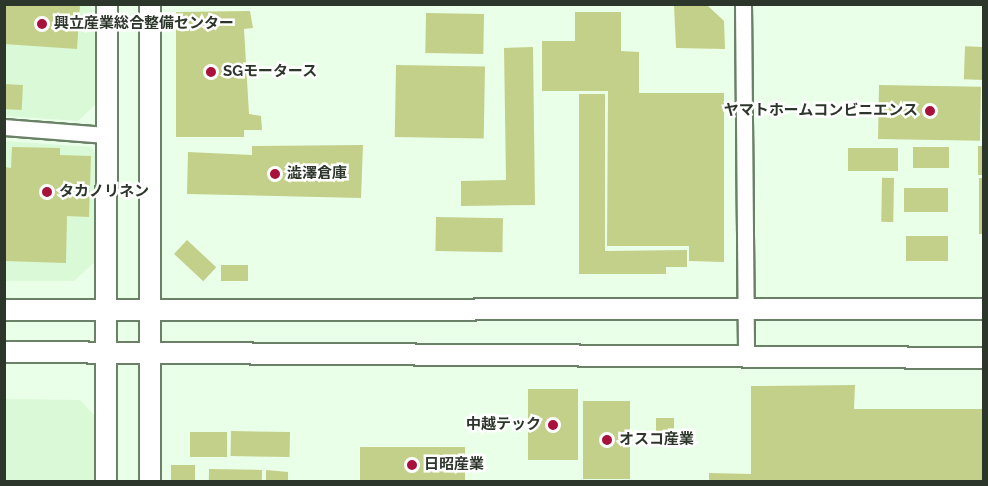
<!DOCTYPE html>
<meta charset="utf-8">
<style>
body{margin:0}
#map{position:relative;width:988px;height:486px;overflow:hidden;background:#eaffe8;font-family:Raleway,"Noto Sans JP",sans-serif}
div>[style]{position:absolute}
[style*='--x']{left:calc(var(--x)*1px);top:calc(var(--y)*1px);width:calc(var(--w)*1px);rotate:calc(var(--a)*1deg)}
.built>*{inset:0;background:#daf9d6}
.building>*{inset:0;background:#c3d089;transform-origin:0 0}
.roads{filter:drop-shadow(2px 0 #6a8167) drop-shadow(-2px 0 #6a8167) drop-shadow(0 2px #6a8167) drop-shadow(0 -2px #6a8167)}
.minor>*{height:15px;margin:-7.5px;padding:0 7.5px;transform-origin:7.5px;border-radius:7.5px;background:#fff}
.tertiary>*{height:20px;margin:-10px;padding:0 10px;transform-origin:10px;border-radius:10px;background:#fff}
.dots>*{width:16px;height:16px;translate:-50% -50%;box-sizing:border-box;border:3px solid #fff;border-radius:50%}
span{translate:-50% -50%;white-space:nowrap;text-align:center;line-height:1.15;-webkit-text-stroke:5px #fff;paint-order:stroke}
.poi-label{font-size:15px;color:#2c362b;font-weight:700}
.left{translate:0 -50%;text-align:left}
.right{translate:-100% -50%;text-align:right}
.frame{position:absolute;inset:0;border:6px solid #2c362b;pointer-events:none}
</style>
<div id="map">
<div class="built">
<div style="clip-path:polygon(4px 5px,89px 5px,98px 15px,97px 103px,78px 121px,5px 116px)"></div>
<div style="clip-path:polygon(4px 141px,91px 147px,99px 158px,100px 257px,74px 281px,5px 281px)"></div>
<div style="clip-path:polygon(5px 399px,80px 400px,96px 417px,96px 481px,5px 482px)"></div>
</div>
<div class="building">
<div style="clip-path:polygon(4px 4px,80px 4px,77px 49px,4px 44px)"></div>
<div style="clip-path:polygon(674px 5px,707px 5px,724px 21px,725px 49px,676px 48px)"></div>
<div style="clip-path:polygon(250px 11px,253px 28px,244px 29px,249px 114px,261px 116px,262px 130px,244px 130px,244px 137px,176px 137px,176px 12px)"></div>
<div style="clip-path:polygon(575px 12px,621px 12px,621px 51px,639px 52px,639px 93px,724px 93px,724px 262px,689px 261px,689px 246px,607px 246px,608px 91px,542px 91px,542px 41px,575px 41px)"></div>
<div style="left:426px;top:13px;width:58px;height:40px;rotate:1deg"></div>
<div style="clip-path:polygon(533px 47px,535px 205px,461px 206px,461px 181px,506px 180px,504px 48px)"></div>
<div style="left:984px;top:47px;width:33px;height:19px;rotate:92deg"></div>
<div style="left:396px;top:65px;width:89px;height:72px;rotate:1deg"></div>
<div style="left:4px;top:84px;width:19px;height:25px;rotate:3deg"></div>
<div style="left:879px;top:85px;width:102px;height:54px;rotate:1deg"></div>
<div style="clip-path:polygon(579px 94px,605px 94px,605px 251px,687px 250px,687px 267px,666px 267px,666px 274px,579px 274px)"></div>
<div style="clip-path:polygon(363px 145px,361px 198px,187px 194px,188px 152px,252px 155px,252px 146px)"></div>
<div style="left:978px;top:146px;width:6px;height:29px"></div>
<div style="clip-path:polygon(12px 147px,60px 148px,60px 155px,91px 156px,89px 217px,67px 216px,66px 263px,4px 261px,4px 167px,11px 168px)"></div>
<div style="left:913px;top:147px;width:36px;height:21px"></div>
<div style="left:848px;top:148px;width:50px;height:23px"></div>
<div style="left:894px;top:178px;width:44px;height:12px;rotate:91deg"></div>
<div style="left:979px;top:178px;width:5px;height:56px"></div>
<div style="left:904px;top:188px;width:44px;height:24px"></div>
<div style="left:436px;top:217px;width:67px;height:34px;rotate:1deg"></div>
<div style="left:906px;top:236px;width:42px;height:25px"></div>
<div style="left:187px;top:240px;width:40px;height:19px;rotate:43deg"></div>
<div style="left:221px;top:265px;width:27px;height:16px"></div>
<div style="clip-path:polygon(855px 385px,854px 409px,984px 409px,984px 482px,709px 482px,709px 473px,751px 474px,751px 386px)"></div>
<div style="left:578px;top:389px;width:71px;height:50px;rotate:90deg"></div>
<div style="left:583px;top:401px;width:47px;height:78px"></div>
<div style="left:674px;top:418px;width:17px;height:18px;rotate:90deg"></div>
<div style="left:231px;top:431px;width:59px;height:25px;rotate:1deg"></div>
<div style="left:190px;top:432px;width:37px;height:25px"></div>
<div style="left:465px;top:447px;width:35px;height:105px;rotate:90deg"></div>
<div style="left:171px;top:465px;width:24px;height:17px"></div>
<div style="left:209px;top:469px;width:53px;height:13px;rotate:1deg"></div>
<div style="clip-path:polygon(266px 470px,288px 472px,288px 482px,266px 482px)"></div>
</div>
<div class="roads">
<div class="minor">
<div style="--x:743;--y:4;--w:354;--a:89.5"></div>
<div style="--x:4;--y:127;--w:101;--a:4.5"></div>
</div>
<div class="tertiary">
<div style="--x:4;--y:310;--w:980;--a:-0.06"></div>
<div style="--x:4;--y:352;--w:980;--a:0.35"></div>
<div style="--x:106;--y:482;--w:478;--a:-89.9"></div>
<div style="--x:150;--y:482;--w:478;--a:-90"></div>
</div>
</div>
<div class="dots">
<div style="left:42px;top:24px;background:#a8113b"></div>
<div style="left:211px;top:72px;background:#a8113b"></div>
<div style="left:930px;top:111px;background:#a8113b"></div>
<div style="left:275px;top:174px;background:#a8113b"></div>
<div style="left:47px;top:192px;background:#a8113b"></div>
<div style="left:553px;top:425px;background:#a8113b"></div>
<div style="left:607px;top:440px;background:#a8113b"></div>
<div style="left:412px;top:465px;background:#a8113b"></div>
</div>
<div class="poi-label">
<span class="left" style="left:54px;top:24px">興立産業総合整備センター</span>
<span class="left" style="left:223px;top:72px">SGモータース</span>
<span class="right" style="left:918px;top:111px">ヤマトホームコンビニエンス</span>
<span class="left" style="left:287px;top:174px">澁澤倉庫</span>
<span class="left" style="left:59px;top:192px">タカノリネン</span>
<span class="right" style="left:541px;top:425px">中越テック</span>
<span class="left" style="left:619px;top:440px">オスコ産業</span>
<span class="left" style="left:424px;top:465px">日昭産業</span>
</div>
<div class="frame"></div>
</div>
